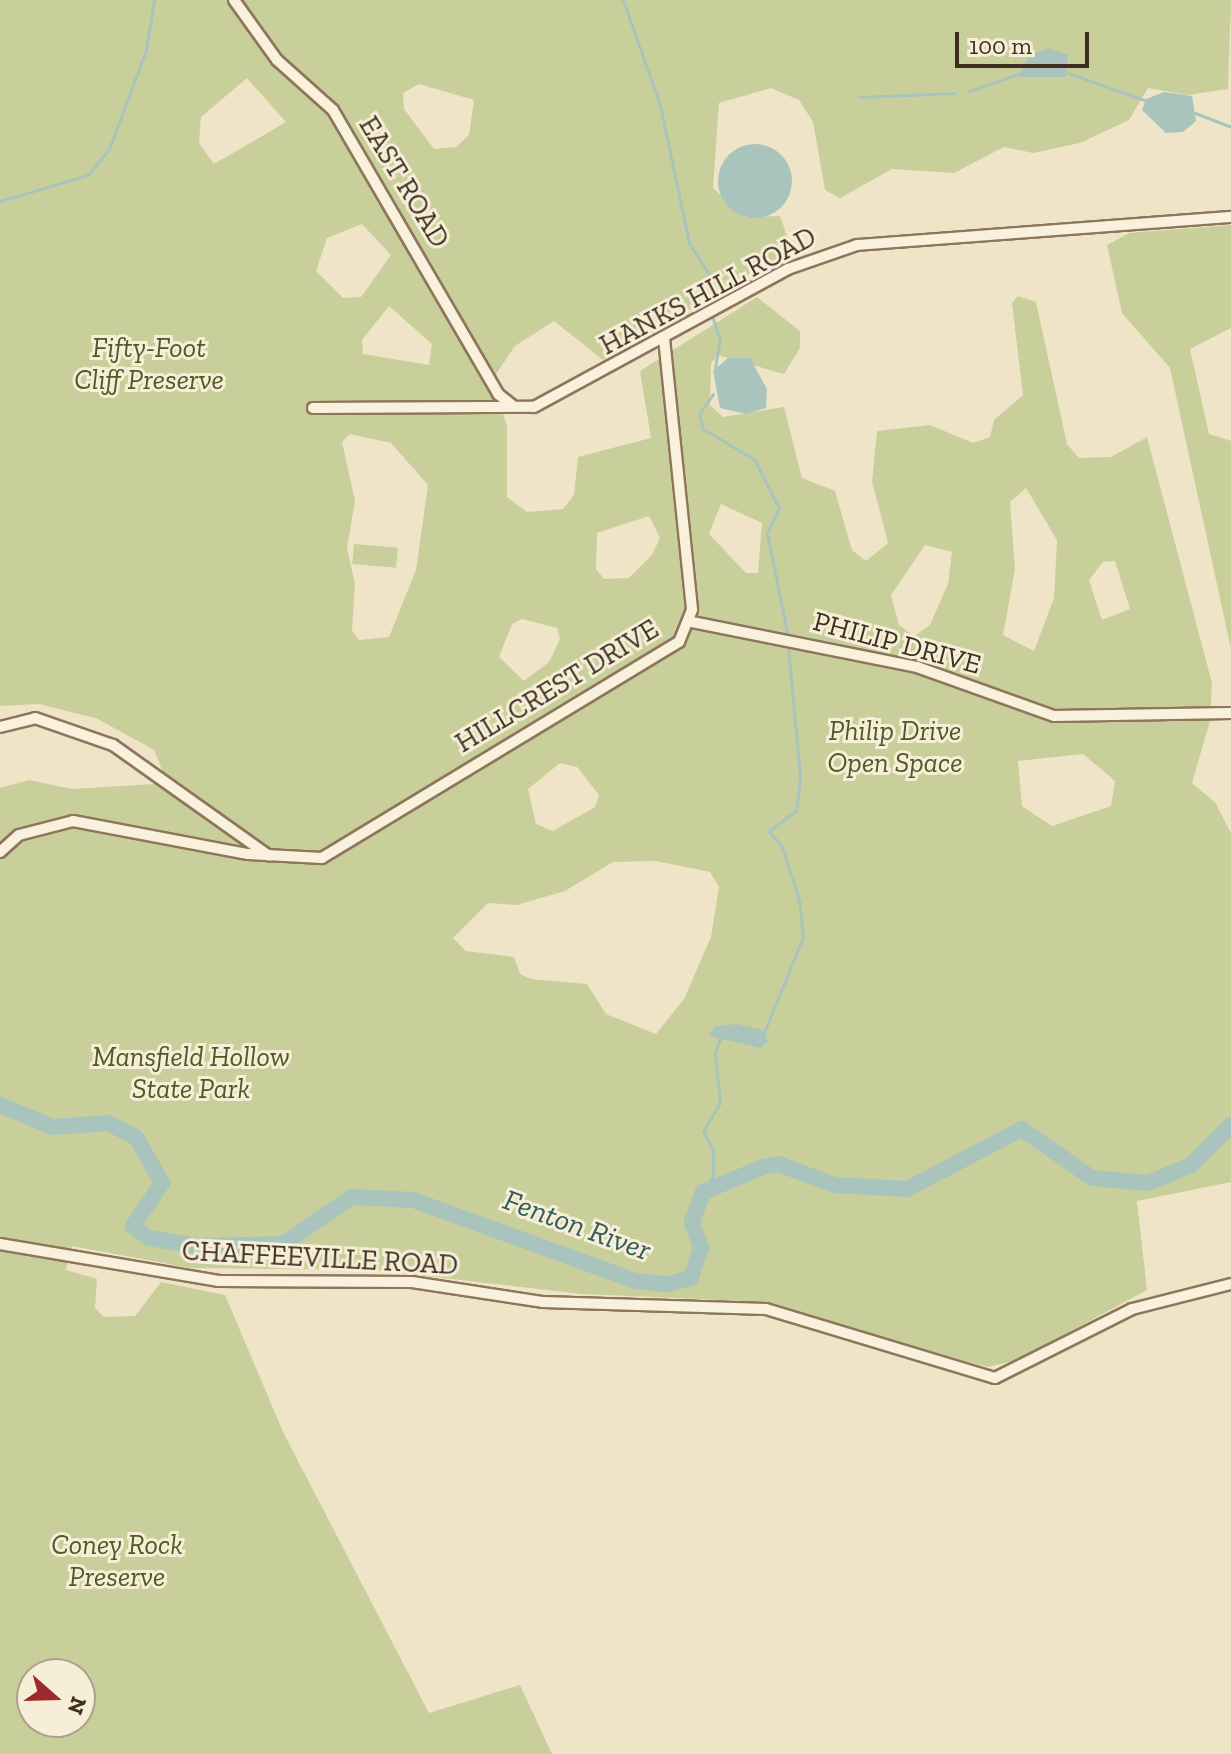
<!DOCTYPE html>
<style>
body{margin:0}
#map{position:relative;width:1231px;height:1754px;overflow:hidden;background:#f0e4c8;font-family:"Zilla Slab",serif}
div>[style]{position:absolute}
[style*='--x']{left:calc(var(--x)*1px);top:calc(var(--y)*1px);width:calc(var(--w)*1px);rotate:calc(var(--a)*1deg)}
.green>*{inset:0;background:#c9cf9b;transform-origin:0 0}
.water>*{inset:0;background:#a9c4bc}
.round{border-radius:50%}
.stream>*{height:3px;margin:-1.5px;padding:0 1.5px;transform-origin:1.5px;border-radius:1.5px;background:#a9c4bc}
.river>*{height:16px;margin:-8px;padding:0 8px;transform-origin:8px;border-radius:8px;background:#a9c4bc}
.roads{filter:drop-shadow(2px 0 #8d765c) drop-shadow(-2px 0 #8d765c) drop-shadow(0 2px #8d765c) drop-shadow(0 -2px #8d765c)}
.minor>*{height:10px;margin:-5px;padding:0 5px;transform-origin:5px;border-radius:5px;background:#faf1dc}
span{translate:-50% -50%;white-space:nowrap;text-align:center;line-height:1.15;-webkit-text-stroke:6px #f7eed8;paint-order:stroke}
.street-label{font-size:28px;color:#3d2e20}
.park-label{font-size:28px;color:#4d5a26;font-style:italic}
.water-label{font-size:30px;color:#2f5d5a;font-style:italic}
.north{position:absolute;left:16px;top:1658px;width:80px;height:80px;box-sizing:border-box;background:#f7eed8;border:2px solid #ada18e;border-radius:50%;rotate:110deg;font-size:22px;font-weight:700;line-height:32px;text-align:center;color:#3d2e20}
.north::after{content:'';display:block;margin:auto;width:28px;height:36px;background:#9e2a2b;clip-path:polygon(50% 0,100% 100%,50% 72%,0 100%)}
.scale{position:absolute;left:955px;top:32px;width:134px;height:36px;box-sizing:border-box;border:4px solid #3d2e20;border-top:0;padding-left:10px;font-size:24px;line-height:28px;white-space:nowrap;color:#3d2e20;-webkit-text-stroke:6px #f7eed8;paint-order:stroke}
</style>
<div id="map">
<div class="green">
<div style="clip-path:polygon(evenodd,0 0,1231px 0,1228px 89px,1187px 95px,1148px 88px,1129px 120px,1080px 143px,1033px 153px,1004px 147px,954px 173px,892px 169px,840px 198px,825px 190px,813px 122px,799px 100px,771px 88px,719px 103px,713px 188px,744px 217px,780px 216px,792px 250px,603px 360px,554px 321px,515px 346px,492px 380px,507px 426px,507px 497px,527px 512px,563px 509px,574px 495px,578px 457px,651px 438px,640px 371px,757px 297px,800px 331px,800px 348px,784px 374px,718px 355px,711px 363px,710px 405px,723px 417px,784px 407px,802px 478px,835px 491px,852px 550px,866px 561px,888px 543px,872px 481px,877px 431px,930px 425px,973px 443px,990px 437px,994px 420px,1023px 395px,1012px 303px,1018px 296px,1036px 302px,1067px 444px,1079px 458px,1111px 457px,1147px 437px,1212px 683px,1210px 721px,1192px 783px,1215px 802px,1231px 833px,1231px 1182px,1137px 1201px,1147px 1290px,1017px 1360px,988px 1367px,746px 1301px,582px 1294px,375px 1270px,190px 1268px,72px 1246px,66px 1270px,97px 1279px,95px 1308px,104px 1317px,135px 1316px,161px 1282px,225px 1295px,284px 1434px,429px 1713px,520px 1685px,552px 1754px,0 1754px,0 788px,29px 780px,72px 789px,154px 784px,162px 770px,154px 750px,98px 719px,39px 704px,0 706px,0 0,247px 78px,286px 122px,214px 164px,199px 143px,201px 117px,247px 78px,0 0,419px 84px,474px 100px,469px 135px,456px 147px,434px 149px,404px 109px,403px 93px,419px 84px,0 0,362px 224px,391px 255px,361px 297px,343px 298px,316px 271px,327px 238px,362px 224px,0 0,389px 306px,432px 344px,429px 365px,363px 354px,362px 340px,389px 306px,0 0,350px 434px,391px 443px,428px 485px,416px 570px,389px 637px,359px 640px,352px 631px,355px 584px,347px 548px,355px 501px,342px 442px,350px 434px,0 0,1026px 488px,1057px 540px,1054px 598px,1034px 651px,1003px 635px,1015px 569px,1010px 502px,1026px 488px,0 0,721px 504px,762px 523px,758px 573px,746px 573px,709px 534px,721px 504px,0 0,649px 516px,660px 538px,652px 555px,629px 578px,604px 579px,596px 569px,597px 533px,649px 516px,0 0,925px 545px,952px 552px,948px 584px,930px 625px,914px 636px,899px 625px,891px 595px,925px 545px,0 0,1115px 561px,1130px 609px,1102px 620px,1089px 580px,1103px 562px,1115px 561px,0 0,522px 619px,557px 628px,560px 639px,549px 662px,524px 681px,499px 657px,512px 624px,522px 619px,0 0,1083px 754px,1115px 781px,1111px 806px,1052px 826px,1022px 806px,1018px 761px,1083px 754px,0 0,560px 763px,577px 767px,599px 795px,595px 807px,553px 831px,536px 824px,528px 789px,560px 763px,0 0,656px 861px,710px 872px,719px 887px,711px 937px,684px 999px,656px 1034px,606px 1014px,587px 984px,531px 979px,520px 974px,514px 957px,466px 951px,453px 938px,488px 903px,517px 905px,565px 891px,613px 862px,656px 861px,0 0,32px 1674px,80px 1674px,80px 1722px,32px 1722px,32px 1674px)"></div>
<div style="clip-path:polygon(1231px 225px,1231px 328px,1190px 349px,1209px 434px,1231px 441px,1231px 649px,1170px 368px,1122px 313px,1107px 245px,1129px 233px)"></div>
<div style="left:354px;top:544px;width:44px;height:20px;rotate:5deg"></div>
</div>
<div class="water">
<div style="clip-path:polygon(1049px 48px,1068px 55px,1066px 77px,1018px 77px,1029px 56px)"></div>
<div style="clip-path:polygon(1164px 92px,1192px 96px,1196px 121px,1183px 132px,1166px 133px,1142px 110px,1146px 99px)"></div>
<div class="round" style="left:718px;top:144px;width:74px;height:74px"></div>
<div style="clip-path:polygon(728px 358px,750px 358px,767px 389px,766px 408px,746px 414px,720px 408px,713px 371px)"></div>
<div style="clip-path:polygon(737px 1024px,763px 1030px,768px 1042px,760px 1048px,709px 1036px,715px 1026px)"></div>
</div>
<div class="stream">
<div style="--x:623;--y:0;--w:111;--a:70.6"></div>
<div style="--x:660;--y:105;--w:141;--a:78.1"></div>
<div style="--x:689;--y:243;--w:50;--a:57.3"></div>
<div style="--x:716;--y:285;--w:17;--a:97"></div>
<div style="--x:1068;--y:73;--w:84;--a:19.5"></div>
<div style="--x:969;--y:91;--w:52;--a:-19.1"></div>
<div style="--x:860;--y:97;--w:95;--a:-2.4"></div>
<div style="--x:1195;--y:113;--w:39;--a:21"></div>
<div style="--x:0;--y:201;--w:92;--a:-16.5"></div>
<div style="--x:88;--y:175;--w:33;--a:-51"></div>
<div style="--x:109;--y:149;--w:106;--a:-69.5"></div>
<div style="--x:146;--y:50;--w:51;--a:-80.9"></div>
<div style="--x:712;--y:316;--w:24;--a:71"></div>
<div style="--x:720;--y:339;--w:29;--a:100"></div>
<div style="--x:713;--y:394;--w:24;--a:125"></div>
<div style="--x:699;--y:414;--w:16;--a:75"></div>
<div style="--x:703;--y:429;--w:59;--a:30.5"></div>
<div style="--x:754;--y:459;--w:55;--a:63"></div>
<div style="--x:779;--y:508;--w:28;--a:116"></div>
<div style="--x:767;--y:533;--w:101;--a:78.6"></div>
<div style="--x:763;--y:1035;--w:106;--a:-67.8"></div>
<div style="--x:803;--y:937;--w:37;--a:-96"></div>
<div style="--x:799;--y:900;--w:56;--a:-107.8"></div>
<div style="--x:782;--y:847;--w:21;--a:-129"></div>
<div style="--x:769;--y:831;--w:34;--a:-37"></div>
<div style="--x:796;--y:811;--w:35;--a:-83"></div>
<div style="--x:800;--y:776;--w:130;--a:-95.3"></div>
<div style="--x:703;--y:1192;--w:19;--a:-58"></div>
<div style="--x:713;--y:1176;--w:26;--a:-90"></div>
<div style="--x:713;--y:1150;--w:21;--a:-118"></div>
<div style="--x:703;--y:1131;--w:33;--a:-59"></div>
<div style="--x:720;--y:1103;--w:51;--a:-95.6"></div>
<div style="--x:715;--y:1052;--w:17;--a:-69"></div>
</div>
<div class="river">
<div style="--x:0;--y:1105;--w:57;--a:22.5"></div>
<div style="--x:53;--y:1127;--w:55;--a:-4.2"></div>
<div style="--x:108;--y:1123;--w:31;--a:27"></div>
<div style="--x:136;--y:1137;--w:53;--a:60.5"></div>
<div style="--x:162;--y:1183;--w:52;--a:124"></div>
<div style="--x:133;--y:1226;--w:20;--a:37"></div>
<div style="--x:149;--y:1238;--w:49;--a:9.5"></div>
<div style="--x:197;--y:1246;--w:86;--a:-1.3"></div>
<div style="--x:283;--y:1244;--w:83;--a:-34.3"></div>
<div style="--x:352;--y:1197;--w:61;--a:2.8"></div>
<div style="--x:413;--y:1200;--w:237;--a:20"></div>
<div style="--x:636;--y:1281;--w:31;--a:6"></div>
<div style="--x:667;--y:1284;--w:25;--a:-14"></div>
<div style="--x:691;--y:1278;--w:32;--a:-72"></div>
<div style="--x:701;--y:1248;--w:28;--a:-109"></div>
<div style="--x:692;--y:1222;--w:32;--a:-70"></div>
<div style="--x:703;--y:1192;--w:65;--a:-22.6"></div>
<div style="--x:763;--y:1167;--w:15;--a:-11"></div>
<div style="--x:778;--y:1164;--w:61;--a:20.2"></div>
<div style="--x:835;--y:1185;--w:72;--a:3.2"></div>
<div style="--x:907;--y:1189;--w:130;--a:-27.6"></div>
<div style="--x:1022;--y:1129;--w:85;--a:35"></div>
<div style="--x:1092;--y:1178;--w:56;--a:5.1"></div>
<div style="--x:1148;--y:1183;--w:47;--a:-22.7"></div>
<div style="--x:1191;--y:1165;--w:57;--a:-45"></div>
</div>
<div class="roads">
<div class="minor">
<div style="--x:234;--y:0;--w:74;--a:54.4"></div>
<div style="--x:277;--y:60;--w:75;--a:41.8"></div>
<div style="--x:333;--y:110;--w:328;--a:59.8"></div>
<div style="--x:498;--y:394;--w:18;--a:38"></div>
<div style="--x:313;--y:408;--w:221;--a:-0.3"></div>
<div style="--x:534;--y:407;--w:289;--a:-28.5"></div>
<div style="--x:788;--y:269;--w:73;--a:-19.2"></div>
<div style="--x:857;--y:245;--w:375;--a:-4.3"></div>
<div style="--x:692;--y:622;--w:229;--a:11.3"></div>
<div style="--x:917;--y:667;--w:145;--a:19.7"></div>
<div style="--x:1054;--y:716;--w:177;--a:-1"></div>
<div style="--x:0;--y:727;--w:36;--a:-14"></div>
<div style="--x:35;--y:718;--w:83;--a:19.1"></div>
<div style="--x:113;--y:745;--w:191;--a:35.4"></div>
<div style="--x:0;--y:852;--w:25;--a:-42"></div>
<div style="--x:19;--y:835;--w:56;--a:-14.5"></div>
<div style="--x:73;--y:821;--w:178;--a:10.7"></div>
<div style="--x:248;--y:854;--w:74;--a:3.1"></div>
<div style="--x:322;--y:858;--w:417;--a:-31.2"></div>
<div style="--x:679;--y:642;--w:35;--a:-68"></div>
<div style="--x:692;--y:609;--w:273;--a:-95.9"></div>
<div style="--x:0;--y:1244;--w:222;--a:9.6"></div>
<div style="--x:219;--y:1281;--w:193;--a:0.3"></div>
<div style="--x:412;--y:1282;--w:133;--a:8.7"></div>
<div style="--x:543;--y:1302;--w:223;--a:1.8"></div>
<div style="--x:766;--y:1309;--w:239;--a:16.8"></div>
<div style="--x:995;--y:1378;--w:153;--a:-26.7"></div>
<div style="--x:1132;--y:1309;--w:102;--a:-14.2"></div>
</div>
</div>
<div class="street-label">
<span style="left:404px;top:182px;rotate:59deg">EAST ROAD</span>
<span style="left:708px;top:291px;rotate:-28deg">HANKS HILL ROAD</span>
<span style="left:897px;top:643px;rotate:15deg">PHILIP DRIVE</span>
<span style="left:557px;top:686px;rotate:-31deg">HILLCREST DRIVE</span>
<span style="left:320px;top:1258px;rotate:3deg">CHAFFEEVILLE ROAD</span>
</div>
<div class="park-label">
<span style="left:149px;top:364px">Fifty-Foot<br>Cliff Preserve</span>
<span style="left:895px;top:747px">Philip Drive<br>Open Space</span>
<span style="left:191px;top:1073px">Mansfield Hollow<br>State Park</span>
<span style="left:117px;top:1561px">Coney Rock<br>Preserve</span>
</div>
<div class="water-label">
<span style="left:577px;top:1225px;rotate:20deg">Fenton River</span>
</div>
<div class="north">N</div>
<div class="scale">100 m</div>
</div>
